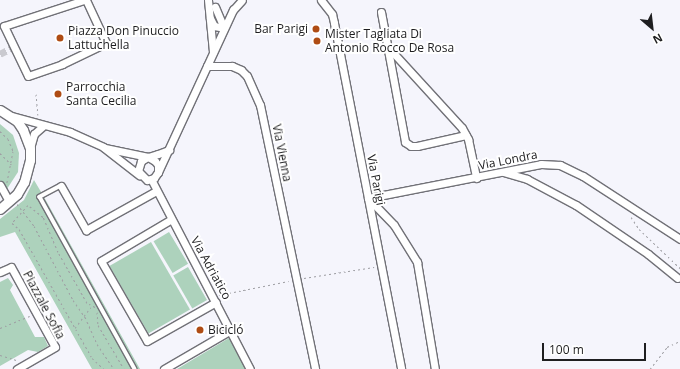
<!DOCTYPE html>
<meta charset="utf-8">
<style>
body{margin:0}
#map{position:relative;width:680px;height:369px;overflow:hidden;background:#f5f5fc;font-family:"Open Sans",sans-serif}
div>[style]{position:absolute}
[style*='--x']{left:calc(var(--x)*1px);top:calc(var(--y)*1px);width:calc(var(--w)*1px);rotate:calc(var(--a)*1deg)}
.green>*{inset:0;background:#add2bc;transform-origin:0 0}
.minor-tunnel>*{height:7px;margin-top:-3.5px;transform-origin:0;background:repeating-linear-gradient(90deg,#cacad0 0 7px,transparent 0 10.5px)}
.path>*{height:1px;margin-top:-0.5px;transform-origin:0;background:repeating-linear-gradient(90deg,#9e9ea3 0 2px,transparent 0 5px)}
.roads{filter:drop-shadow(1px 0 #717177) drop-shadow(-1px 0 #717177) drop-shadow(0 1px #717177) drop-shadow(0 -1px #717177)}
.service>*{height:3.5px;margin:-1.75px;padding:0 1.75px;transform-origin:1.75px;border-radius:1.75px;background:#fff}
.minor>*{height:7px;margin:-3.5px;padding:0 3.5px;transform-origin:3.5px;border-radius:3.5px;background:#fff}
.tertiary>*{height:9px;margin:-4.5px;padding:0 4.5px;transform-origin:4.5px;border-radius:4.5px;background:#fff}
.dots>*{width:11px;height:11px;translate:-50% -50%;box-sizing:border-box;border:2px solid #fff;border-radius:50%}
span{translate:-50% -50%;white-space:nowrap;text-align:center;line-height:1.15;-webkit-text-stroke:4px #fff;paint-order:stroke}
.poi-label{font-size:12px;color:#1e1e20}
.right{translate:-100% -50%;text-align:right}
.left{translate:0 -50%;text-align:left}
.street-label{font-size:12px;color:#1e1e20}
.north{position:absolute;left:632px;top:8px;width:40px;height:40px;-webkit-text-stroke:3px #fff;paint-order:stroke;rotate:152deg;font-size:11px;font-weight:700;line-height:16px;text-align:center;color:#1e1e20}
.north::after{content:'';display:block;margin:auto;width:14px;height:18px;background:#1e1e20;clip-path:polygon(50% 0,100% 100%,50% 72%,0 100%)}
.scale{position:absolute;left:542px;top:343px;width:104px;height:18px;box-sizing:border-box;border:2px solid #1e1e20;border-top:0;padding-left:5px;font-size:12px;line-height:14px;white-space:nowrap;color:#1e1e20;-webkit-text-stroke:3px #fff;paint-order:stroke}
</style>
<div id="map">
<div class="green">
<div style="clip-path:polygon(0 124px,13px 135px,19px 153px,18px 172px,5px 192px,0 180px)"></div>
<div style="clip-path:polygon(34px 180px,44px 197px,140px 369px,92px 369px,15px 232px,0 237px,0 219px,24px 200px)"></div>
<div style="left:169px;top:232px;width:37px;height:18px;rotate:59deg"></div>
<div style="left:151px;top:242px;width:78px;height:48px;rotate:60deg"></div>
<div style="left:188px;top:267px;width:38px;height:17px;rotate:60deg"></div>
<div style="clip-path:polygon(8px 278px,13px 285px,10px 290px,35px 337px,44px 337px,48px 346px,38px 352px,28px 350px,0 366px,0 282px)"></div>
<div style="clip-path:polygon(229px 338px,246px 369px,177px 369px)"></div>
</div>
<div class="minor-tunnel">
<div style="--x:0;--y:54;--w:16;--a:-27"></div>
</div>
<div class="path">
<div style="--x:36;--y:94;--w:21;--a:85"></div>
<div style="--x:0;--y:131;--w:11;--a:45"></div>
<div style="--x:8;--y:139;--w:13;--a:67"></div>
<div style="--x:13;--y:151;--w:33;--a:101"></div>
<div style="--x:0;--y:153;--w:16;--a:45"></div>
<div style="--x:17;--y:204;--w:28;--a:52"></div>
<div style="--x:34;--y:226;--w:84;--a:62.2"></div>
<div style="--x:73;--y:300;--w:21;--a:55"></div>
<div style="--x:85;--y:317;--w:30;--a:66"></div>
<div style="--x:97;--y:344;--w:30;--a:56"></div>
<div style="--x:631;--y:217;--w:14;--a:56"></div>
<div style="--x:639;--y:229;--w:57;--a:43.6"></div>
<div style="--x:304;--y:278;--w:71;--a:-8.9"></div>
<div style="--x:219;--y:295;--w:71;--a:-11.3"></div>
<div style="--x:95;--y:307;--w:9;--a:-153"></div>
<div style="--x:87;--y:303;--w:59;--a:-119.6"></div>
<div style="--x:58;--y:252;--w:38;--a:-113"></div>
<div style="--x:43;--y:217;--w:19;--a:-141"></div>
<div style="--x:28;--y:205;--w:24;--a:132"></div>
<div style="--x:12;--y:223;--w:9;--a:41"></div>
<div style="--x:19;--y:229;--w:148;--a:60.5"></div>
<div style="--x:92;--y:358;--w:16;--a:43"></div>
<div style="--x:97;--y:312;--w:13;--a:86"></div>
<div style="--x:98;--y:325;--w:51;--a:59.4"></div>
<div style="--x:0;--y:328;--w:32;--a:-22"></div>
<div style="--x:75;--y:328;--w:26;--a:-53"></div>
<div style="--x:0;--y:355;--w:17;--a:17"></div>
<div style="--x:650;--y:369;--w:28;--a:-52"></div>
<div style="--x:667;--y:347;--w:14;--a:-25"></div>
</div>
<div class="roads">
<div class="service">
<div style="--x:61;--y:186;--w:24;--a:152"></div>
<div style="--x:40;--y:197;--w:196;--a:61.1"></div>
</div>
<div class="minor">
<div style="--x:84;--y:0;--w:84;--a:162"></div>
<div style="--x:4;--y:26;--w:55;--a:64.4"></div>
<div style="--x:28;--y:76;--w:36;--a:-19"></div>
<div style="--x:62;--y:64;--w:49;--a:-25.5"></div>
<div style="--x:106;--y:43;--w:47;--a:-114.9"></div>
<div style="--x:208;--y:0;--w:52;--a:84.5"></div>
<div style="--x:321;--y:0;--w:18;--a:52"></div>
<div style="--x:332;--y:14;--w:9;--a:77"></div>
<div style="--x:334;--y:23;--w:352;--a:79"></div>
<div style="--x:381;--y:12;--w:132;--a:79.5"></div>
<div style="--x:405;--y:142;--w:7;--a:34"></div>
<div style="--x:411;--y:146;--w:6;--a:0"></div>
<div style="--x:417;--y:146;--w:50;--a:-12.7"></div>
<div style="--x:210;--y:18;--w:9;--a:63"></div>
<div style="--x:214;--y:26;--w:10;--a:11"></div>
<div style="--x:224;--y:28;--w:23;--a:-113"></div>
<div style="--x:387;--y:46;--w:111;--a:47.6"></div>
<div style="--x:462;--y:128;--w:13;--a:61"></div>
<div style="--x:468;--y:139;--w:40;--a:78"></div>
<div style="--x:207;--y:66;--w:25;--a:0"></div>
<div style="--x:232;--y:66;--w:10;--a:24"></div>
<div style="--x:241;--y:70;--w:8;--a:45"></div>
<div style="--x:247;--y:76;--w:32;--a:66"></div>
<div style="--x:260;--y:105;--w:270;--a:78.2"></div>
<div style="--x:12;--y:116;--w:60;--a:15.4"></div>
<div style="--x:70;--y:132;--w:36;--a:24"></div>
<div style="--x:103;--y:147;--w:46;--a:37.9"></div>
<div style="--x:30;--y:148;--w:15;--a:-74"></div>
<div style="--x:34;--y:134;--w:13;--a:-42"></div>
<div style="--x:105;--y:148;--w:44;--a:11.8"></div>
<div style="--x:148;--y:157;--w:8;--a:30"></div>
<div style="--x:155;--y:161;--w:5;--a:53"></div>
<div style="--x:158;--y:165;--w:7;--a:90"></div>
<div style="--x:158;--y:172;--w:7;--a:124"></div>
<div style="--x:154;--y:178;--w:7;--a:164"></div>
<div style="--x:147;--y:180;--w:13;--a:-135"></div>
<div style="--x:138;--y:171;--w:10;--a:-73"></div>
<div style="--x:141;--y:161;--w:4;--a:-34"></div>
<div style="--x:144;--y:159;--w:4;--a:-27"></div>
<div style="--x:148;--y:157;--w:10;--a:-17"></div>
<div style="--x:158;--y:154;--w:12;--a:-20"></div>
<div style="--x:158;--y:172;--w:179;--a:-65.2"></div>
<div style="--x:233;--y:10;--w:13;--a:-48"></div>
<div style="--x:503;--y:172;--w:25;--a:16"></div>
<div style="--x:527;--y:179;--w:55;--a:28"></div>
<div style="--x:576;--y:205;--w:87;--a:34.2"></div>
<div style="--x:648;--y:254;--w:38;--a:39"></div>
<div style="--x:151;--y:179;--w:214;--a:62.5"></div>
<div style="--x:0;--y:185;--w:18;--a:61"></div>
<div style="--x:61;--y:186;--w:51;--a:60.4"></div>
<div style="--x:86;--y:230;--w:80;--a:-29.1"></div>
<div style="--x:368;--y:198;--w:176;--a:-11.1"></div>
<div style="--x:541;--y:164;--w:19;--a:3"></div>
<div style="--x:560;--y:165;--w:25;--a:26"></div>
<div style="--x:583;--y:176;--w:116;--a:33"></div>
<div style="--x:368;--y:198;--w:37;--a:46"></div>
<div style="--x:394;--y:225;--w:44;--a:58.1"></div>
<div style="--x:417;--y:262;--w:109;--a:80.5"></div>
<div style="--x:170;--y:220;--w:80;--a:149.3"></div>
<div style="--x:101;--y:261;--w:92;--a:60.1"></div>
<div style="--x:147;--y:341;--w:79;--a:-29.5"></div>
<div style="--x:0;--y:272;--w:12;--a:-24"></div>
<div style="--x:11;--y:267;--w:91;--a:61.2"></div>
<div style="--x:55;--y:347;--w:44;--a:149.9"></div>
<div style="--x:164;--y:369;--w:78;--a:-30.2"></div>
</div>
<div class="tertiary">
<div style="--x:0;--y:110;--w:20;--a:33"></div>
<div style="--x:17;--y:121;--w:11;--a:56"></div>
<div style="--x:23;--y:130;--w:19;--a:69"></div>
<div style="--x:30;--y:148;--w:12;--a:90"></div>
<div style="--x:30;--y:160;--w:23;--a:105"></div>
<div style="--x:24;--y:182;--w:14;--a:120"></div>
<div style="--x:17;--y:194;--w:23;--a:139"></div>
</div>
</div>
<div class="dots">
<div style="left:316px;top:29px;background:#af4c14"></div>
<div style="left:60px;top:38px;background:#af4c14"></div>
<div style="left:317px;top:41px;background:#af4c14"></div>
<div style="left:58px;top:94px;background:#af4c14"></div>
<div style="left:200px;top:330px;background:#af4c14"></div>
</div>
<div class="poi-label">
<span class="right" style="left:308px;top:29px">Bar Parigi</span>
<span class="left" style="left:68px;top:38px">Piazza Don Pinuccio<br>Lattuchella</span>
<span class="left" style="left:325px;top:41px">Mister Tagliata Di<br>Antonio Rocco De Rosa</span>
<span class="left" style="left:66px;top:94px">Parrocchia<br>Santa Cecilia</span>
<span class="left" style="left:208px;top:330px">Bicicló</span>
</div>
<div class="street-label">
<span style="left:282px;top:153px;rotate:79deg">Via Vienna</span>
<span style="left:508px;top:160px;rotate:-11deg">Via Londra</span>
<span style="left:376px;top:180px;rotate:79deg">Via Parigi</span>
<span style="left:211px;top:268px;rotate:61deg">Via Adriatico</span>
<span style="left:44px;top:305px;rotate:62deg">Piazzale Sofia</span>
</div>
<div class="north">N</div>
<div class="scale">100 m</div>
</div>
